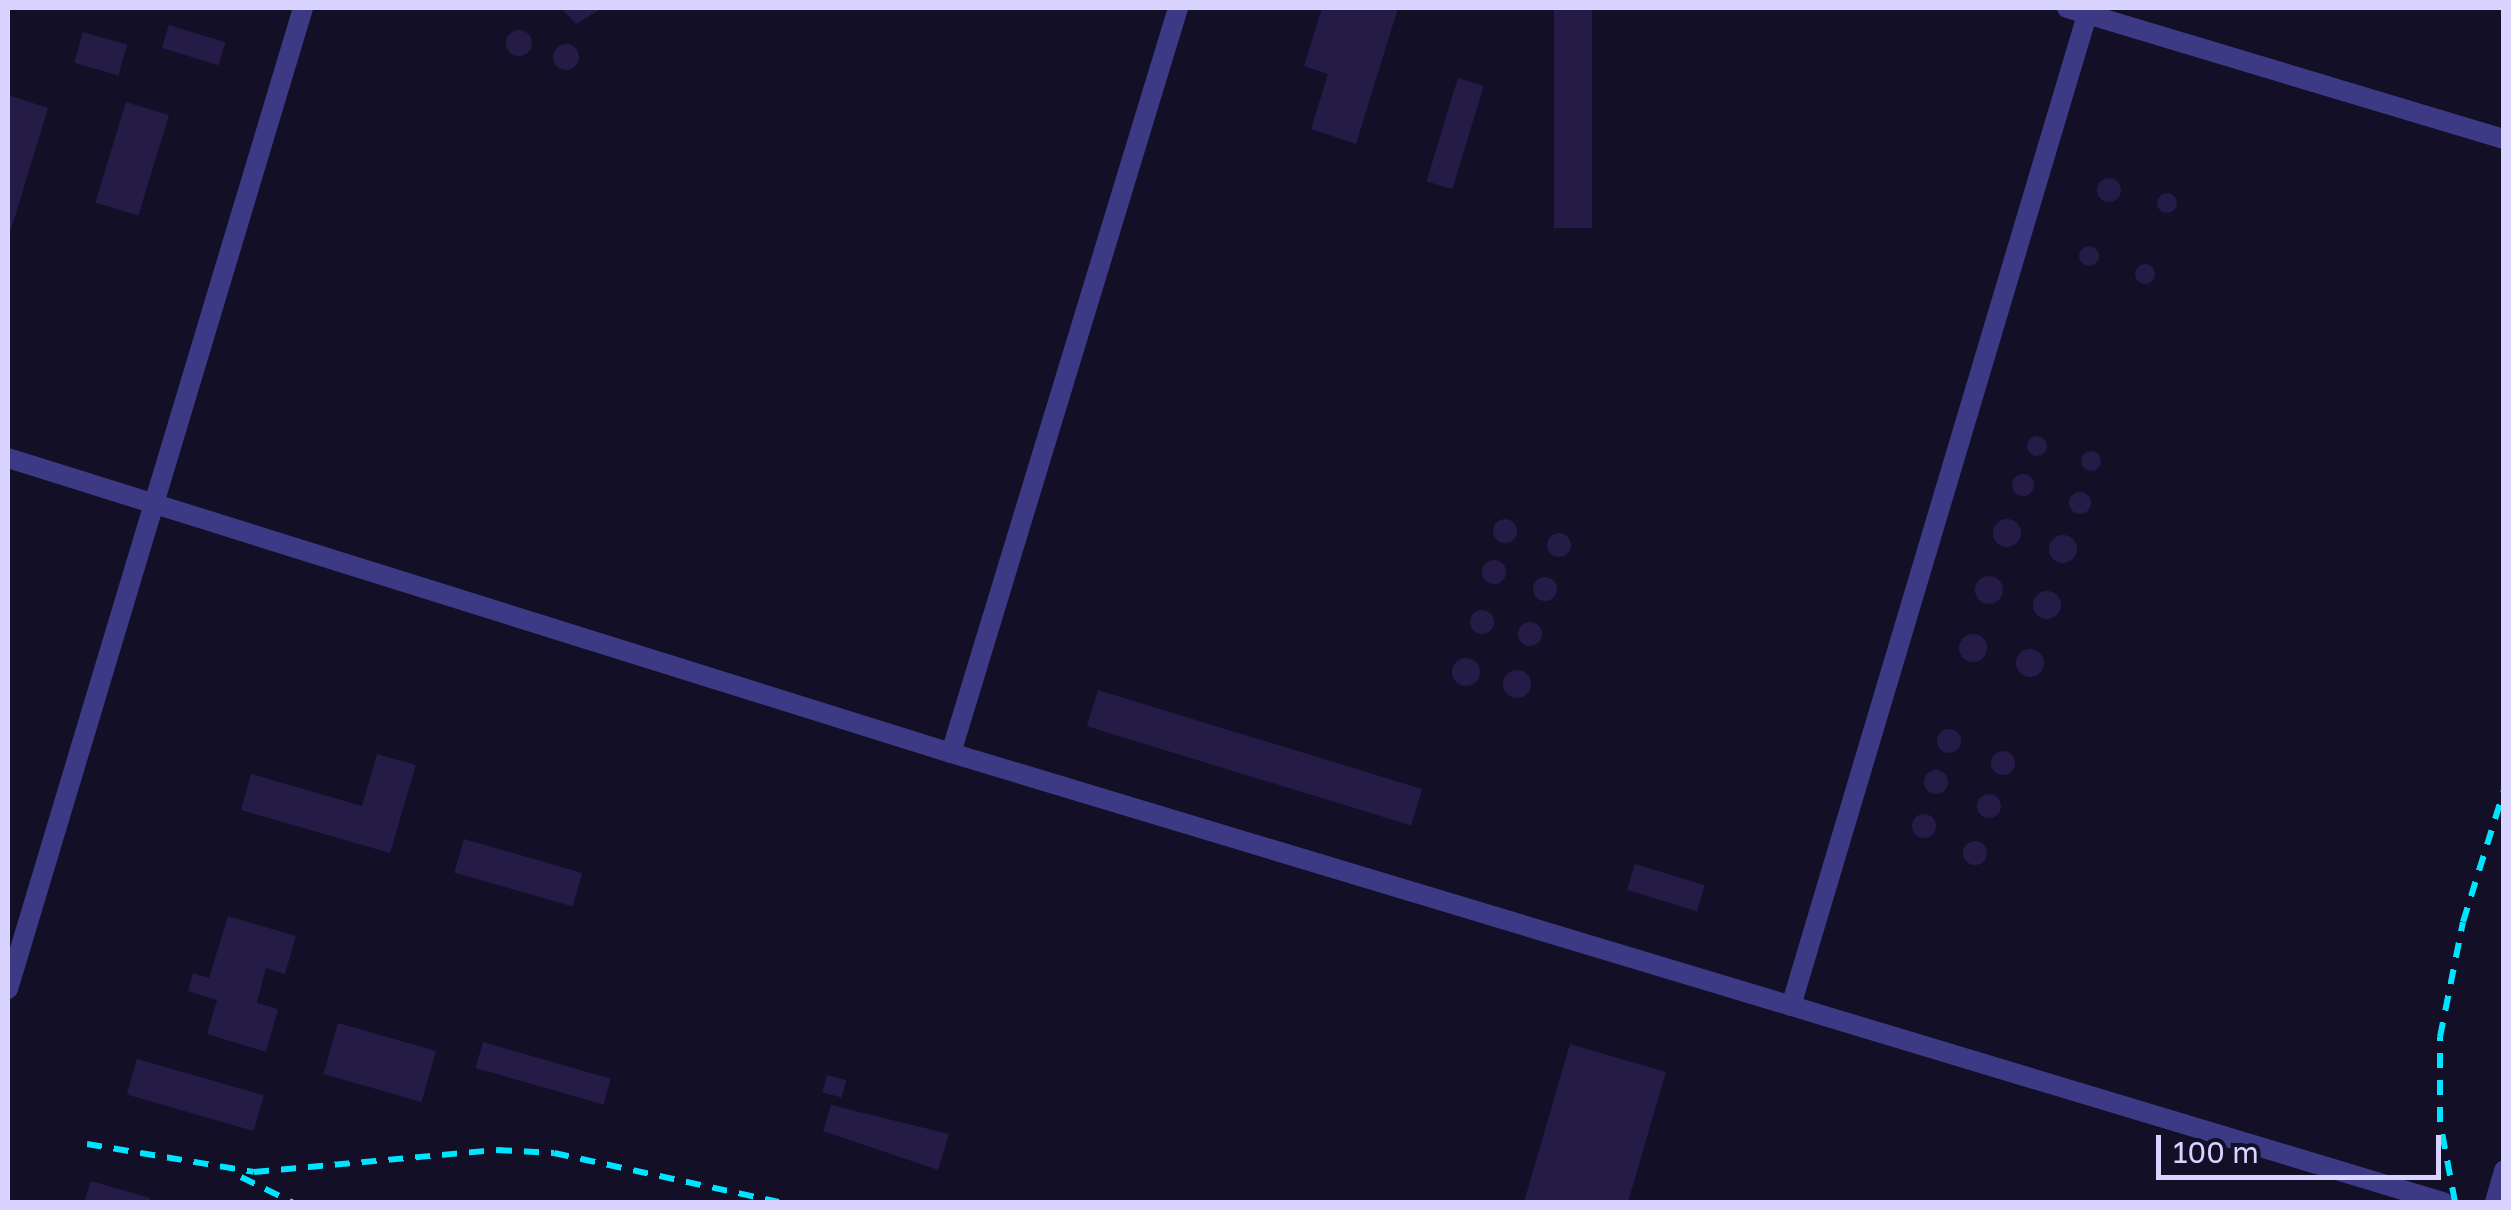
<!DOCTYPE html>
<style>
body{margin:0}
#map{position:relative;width:2511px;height:1210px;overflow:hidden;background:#130f26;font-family:"Golos Text",sans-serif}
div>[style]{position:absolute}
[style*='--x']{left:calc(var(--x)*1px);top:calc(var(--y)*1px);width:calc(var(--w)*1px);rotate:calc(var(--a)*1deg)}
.building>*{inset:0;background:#241b47;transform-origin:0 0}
.round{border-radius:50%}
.minor>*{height:20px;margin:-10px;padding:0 10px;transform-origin:10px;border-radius:10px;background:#3d3a85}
.rail>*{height:6px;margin-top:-3px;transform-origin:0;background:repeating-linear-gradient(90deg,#00e5ff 0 15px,transparent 0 27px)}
span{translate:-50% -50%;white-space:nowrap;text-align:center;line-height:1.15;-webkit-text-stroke:10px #130f26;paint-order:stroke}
.frame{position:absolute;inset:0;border:10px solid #d9d4ff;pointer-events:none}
.scale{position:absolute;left:2156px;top:1135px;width:285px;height:45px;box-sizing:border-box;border:5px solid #d9d4ff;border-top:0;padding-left:12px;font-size:30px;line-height:35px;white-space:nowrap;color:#d9d4ff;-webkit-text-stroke:8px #130f26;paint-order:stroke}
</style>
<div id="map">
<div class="building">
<div style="clip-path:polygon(561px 8px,603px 8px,576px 24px)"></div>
<div style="clip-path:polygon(1322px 8px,1398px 8px,1356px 144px,1311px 129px,1328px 74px,1304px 66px)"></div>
<div style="left:1554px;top:8px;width:38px;height:220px"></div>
<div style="left:169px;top:25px;width:59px;height:24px;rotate:17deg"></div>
<div class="round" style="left:506px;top:30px;width:26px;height:26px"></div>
<div style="left:83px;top:32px;width:46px;height:32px;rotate:16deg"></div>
<div class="round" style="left:553px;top:44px;width:26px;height:26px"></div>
<div style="left:1458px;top:78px;width:27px;height:108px;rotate:17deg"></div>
<div style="clip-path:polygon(8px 95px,48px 108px,11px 230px,8px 229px)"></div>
<div style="left:126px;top:102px;width:45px;height:105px;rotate:17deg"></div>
<div class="round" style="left:2097px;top:178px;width:24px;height:24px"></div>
<div class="round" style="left:2157px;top:193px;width:20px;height:20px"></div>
<div class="round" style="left:2079px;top:246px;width:20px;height:20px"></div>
<div class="round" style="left:2135px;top:264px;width:20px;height:20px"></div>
<div class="round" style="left:2027px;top:436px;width:20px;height:20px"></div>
<div class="round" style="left:2081px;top:451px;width:20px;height:20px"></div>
<div class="round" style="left:2012px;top:474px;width:22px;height:22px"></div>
<div class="round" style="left:2069px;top:492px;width:22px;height:22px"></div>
<div class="round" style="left:1993px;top:519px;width:28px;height:28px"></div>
<div class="round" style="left:1493px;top:519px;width:24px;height:24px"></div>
<div class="round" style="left:1547px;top:533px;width:24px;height:24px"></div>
<div class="round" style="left:2049px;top:535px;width:28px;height:28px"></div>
<div class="round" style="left:1482px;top:560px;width:24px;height:24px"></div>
<div class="round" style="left:1975px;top:576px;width:28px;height:28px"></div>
<div class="round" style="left:1533px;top:577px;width:24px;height:24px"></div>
<div class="round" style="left:2033px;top:591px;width:28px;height:28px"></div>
<div class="round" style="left:1470px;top:610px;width:24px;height:24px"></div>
<div class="round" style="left:1518px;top:622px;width:24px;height:24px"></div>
<div class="round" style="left:1959px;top:634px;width:28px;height:28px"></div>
<div class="round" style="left:2016px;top:649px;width:28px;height:28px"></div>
<div class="round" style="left:1452px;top:658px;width:28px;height:28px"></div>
<div class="round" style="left:1503px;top:670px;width:28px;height:28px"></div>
<div style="left:1098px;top:690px;width:339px;height:38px;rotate:17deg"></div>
<div class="round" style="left:1937px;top:729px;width:24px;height:24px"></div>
<div class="round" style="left:1991px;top:751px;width:24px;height:24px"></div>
<div style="clip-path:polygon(377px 754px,416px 765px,390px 853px,241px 810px,251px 774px,362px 806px)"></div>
<div class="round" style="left:1924px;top:770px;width:24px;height:24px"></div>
<div class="round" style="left:1977px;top:794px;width:24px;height:24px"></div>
<div class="round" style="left:1912px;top:814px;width:24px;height:24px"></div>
<div style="left:464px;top:839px;width:123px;height:35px;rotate:16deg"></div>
<div class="round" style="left:1963px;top:841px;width:24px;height:24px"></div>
<div style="left:1635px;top:864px;width:73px;height:27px;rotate:17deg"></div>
<div style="clip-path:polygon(228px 916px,296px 936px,285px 974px,266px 968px,257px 1003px,278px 1009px,266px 1052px,207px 1034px,217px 1000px,188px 991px,193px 973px,209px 978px)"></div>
<div style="left:338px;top:1023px;width:102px;height:53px;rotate:16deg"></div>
<div style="left:483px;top:1042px;width:133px;height:27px;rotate:16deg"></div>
<div style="clip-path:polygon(1570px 1044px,1666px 1072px,1628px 1202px,1524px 1202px)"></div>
<div style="left:137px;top:1059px;width:132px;height:37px;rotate:16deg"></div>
<div style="left:827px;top:1075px;width:20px;height:18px;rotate:15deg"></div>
<div style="clip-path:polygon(831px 1105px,949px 1134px,938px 1170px,823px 1131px)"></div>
<div style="clip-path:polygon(91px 1181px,150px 1198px,150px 1202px,84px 1202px)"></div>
</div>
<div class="minor">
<div style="--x:2067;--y:8;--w:456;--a:16.7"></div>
<div style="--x:8;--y:458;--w:988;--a:17.37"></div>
<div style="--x:951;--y:753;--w:1558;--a:16.75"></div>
<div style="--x:951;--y:753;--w:779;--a:-73.05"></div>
<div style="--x:8;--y:989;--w:1024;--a:-73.26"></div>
<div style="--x:1791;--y:1006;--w:1042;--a:-73.37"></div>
<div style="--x:2495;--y:1202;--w:33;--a:-74"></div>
</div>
<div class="rail">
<div style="--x:87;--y:1144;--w:169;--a:9.5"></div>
<div style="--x:254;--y:1172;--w:244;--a:-5.2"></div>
<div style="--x:497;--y:1150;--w:57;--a:3"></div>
<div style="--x:554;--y:1153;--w:230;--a:12.3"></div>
<div style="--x:241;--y:1177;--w:57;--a:26.1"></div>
<div style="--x:2455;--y:1202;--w:81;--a:-100.6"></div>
<div style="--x:2440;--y:1122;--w:85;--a:-90"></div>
<div style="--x:2440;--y:1037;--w:117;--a:-78.7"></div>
<div style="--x:2463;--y:922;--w:138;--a:-72.7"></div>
</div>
<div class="frame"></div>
<div class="scale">100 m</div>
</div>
